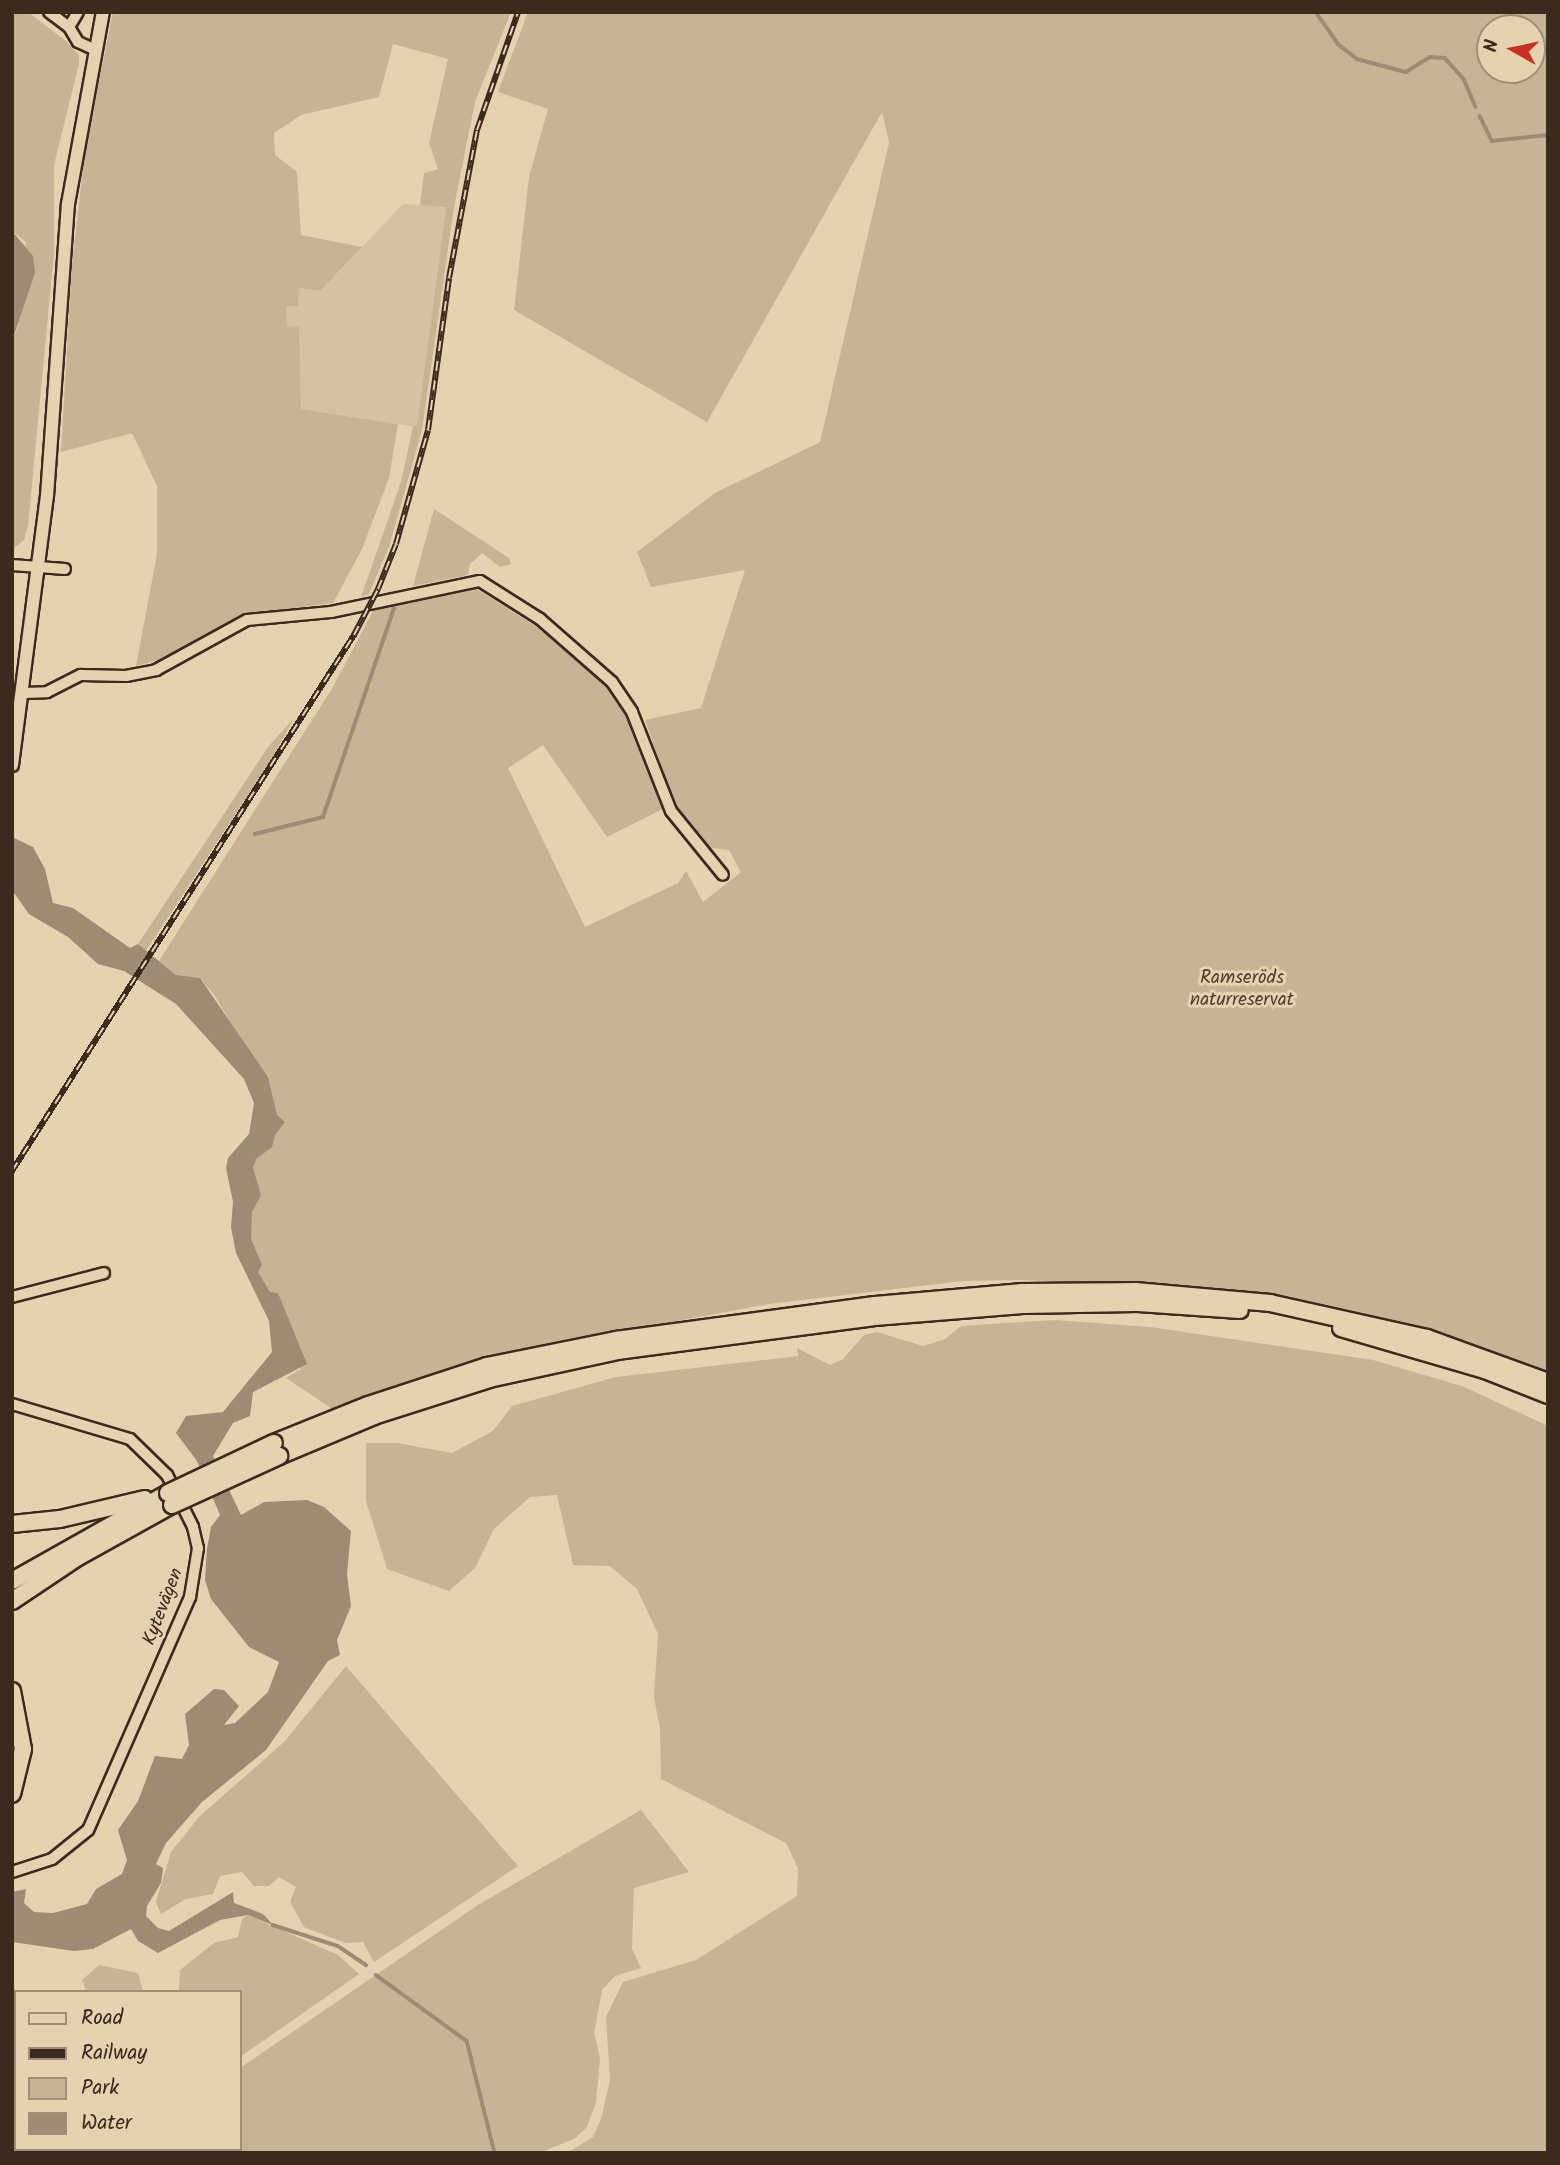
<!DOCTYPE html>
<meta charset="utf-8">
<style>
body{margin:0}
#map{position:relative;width:1560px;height:2165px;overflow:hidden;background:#e5d2af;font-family:Kalam,sans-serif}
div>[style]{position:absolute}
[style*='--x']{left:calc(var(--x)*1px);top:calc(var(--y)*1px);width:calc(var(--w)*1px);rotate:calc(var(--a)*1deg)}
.built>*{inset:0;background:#d5c2a2}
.green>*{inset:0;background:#c6b495}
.water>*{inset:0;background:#9d8c73}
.stream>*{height:3.5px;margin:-1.75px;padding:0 1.75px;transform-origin:1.75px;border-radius:1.75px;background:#9d8c73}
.roads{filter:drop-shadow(2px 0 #3b2a1e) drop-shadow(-2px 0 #3b2a1e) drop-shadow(0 2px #3b2a1e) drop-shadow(0 -2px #3b2a1e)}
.minor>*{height:10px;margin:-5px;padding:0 5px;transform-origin:5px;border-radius:5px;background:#e5d2af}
.tertiary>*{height:12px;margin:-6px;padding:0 6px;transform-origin:6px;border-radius:6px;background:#e5d2af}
.primary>*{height:16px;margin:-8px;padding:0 8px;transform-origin:8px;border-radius:8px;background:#e5d2af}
.rail>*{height:6px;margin-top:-3px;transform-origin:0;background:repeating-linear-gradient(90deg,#e5d2af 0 10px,#3b2a1e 0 20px);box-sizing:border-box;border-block:2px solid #3b2a1e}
.bridges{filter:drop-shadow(2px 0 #3b2a1e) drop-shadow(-2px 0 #3b2a1e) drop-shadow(0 2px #3b2a1e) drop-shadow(0 -2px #3b2a1e)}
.primary-bridge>*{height:16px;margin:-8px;padding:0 8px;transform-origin:8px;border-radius:8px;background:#e5d2af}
span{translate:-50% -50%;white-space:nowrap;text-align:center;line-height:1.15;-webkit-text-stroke:6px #e5d2af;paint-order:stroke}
.park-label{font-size:19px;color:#503f30}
.street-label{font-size:19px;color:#3b2a1e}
.frame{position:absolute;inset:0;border:14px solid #3b2a1e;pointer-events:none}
.legend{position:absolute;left:14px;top:1990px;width:228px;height:161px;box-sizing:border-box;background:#e5d2af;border:2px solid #a18f75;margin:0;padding:9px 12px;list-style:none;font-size:21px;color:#3b2a1e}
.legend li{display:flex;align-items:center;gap:14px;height:35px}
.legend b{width:35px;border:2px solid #a18f75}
.north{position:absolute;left:1476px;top:14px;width:70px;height:70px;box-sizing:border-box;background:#e5d2af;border:2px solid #a18f75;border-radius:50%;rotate:279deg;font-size:19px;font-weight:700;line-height:28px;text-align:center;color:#3b2a1e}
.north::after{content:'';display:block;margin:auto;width:24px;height:32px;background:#c8321e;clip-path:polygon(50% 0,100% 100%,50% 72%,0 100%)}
</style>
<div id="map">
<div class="built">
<div style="clip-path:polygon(403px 204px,446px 206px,417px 427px,301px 409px,299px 327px,287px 327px,286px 307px,298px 306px,299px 288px,320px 291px)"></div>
</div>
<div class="green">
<div style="clip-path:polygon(12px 12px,28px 12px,66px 41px,79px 55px,79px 64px,54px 165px,54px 253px,28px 526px,24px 540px,12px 550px,12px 341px,18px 326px,26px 242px,12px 231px)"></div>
<div style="clip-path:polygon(113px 12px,511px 12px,475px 102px,454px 207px,422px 430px,389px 547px,369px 594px,361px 597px,401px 482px,413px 426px,417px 426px,446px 207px,420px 205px,424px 173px,438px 169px,429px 143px,448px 59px,393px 44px,379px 97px,301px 115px,274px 133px,275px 155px,297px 172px,301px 235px,362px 247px,320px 291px,299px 288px,298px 306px,286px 307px,287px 327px,299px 326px,301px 409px,398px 424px,389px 478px,362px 549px,333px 603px,241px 615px,165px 658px,136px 666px,157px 554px,157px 486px,132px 433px,61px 452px,72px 264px,85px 152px)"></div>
<div style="clip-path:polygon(evenodd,528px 12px,1548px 12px,1548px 1371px,1437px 1361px,1358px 1324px,1165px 1286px,1021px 1280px,963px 1281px,769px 1304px,594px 1336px,450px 1374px,337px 1412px,286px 1378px,301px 1369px,257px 1272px,251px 1239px,247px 1173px,266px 1130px,228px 1018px,215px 996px,200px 978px,176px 975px,159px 961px,333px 687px,373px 611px,469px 584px,545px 632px,612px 690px,650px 763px,663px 809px,607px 837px,543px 745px,508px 768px,585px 927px,678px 883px,686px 871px,703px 902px,741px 872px,729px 850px,705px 847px,688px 823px,679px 817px,645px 720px,701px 708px,745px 570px,651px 587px,637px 552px,715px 493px,820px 442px,889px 143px,882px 112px,707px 422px,514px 310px,529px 177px,548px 109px,498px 92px,528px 12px,1490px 28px,1532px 28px,1532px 70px,1490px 70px,1490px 28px)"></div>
<div style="clip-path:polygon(434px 509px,509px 558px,511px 564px,500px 567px,482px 553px,470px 564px,468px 575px,413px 586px)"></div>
<div style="clip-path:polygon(294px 718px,271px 760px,146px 951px,138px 944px,268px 747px)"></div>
<div style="clip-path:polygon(1055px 1320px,1150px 1327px,1373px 1360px,1462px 1386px,1548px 1426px,1548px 2153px,567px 2153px,593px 2137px,601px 2119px,610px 2080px,606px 2017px,623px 1982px,696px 1960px,797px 1896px,798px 1868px,786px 1843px,661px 1779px,660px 1730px,654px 1697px,658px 1634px,637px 1589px,610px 1566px,573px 1565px,557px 1495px,530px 1497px,494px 1529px,475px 1568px,449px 1591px,387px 1569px,366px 1501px,366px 1443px,397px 1443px,452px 1453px,493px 1431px,512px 1406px,616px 1377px,790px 1357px,798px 1356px,797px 1348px,830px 1365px,843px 1359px,864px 1335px,877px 1332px,923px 1346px,945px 1339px,961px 1326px)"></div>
<div style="clip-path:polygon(346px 1666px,518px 1866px,374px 1962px,363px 1942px,345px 1943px,304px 1927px,290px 1902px,296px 1887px,279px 1877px,269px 1886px,254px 1886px,242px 1872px,220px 1876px,213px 1894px,186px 1899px,161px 1914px,156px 1902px,171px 1852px,199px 1817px,285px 1741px)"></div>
<div style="clip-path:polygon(641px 1810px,689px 1872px,634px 1888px,632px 1949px,641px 1968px,615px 1976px,602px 1990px,594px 2033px,600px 2058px,596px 2102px,587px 2127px,574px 2139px,539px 2153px,188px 2153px,240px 2149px,240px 2068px,478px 1905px)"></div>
<div style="clip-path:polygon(248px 1915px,338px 1955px,359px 1974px,240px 2057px,240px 1992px,179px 1992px,180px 1970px,214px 1943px,238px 1937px,242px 1919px)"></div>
<div style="clip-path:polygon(99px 1965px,138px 1973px,143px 1992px,87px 1992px,82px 1980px)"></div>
<div style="clip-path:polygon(71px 2149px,180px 2149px,80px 2153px)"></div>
</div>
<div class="water">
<div style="clip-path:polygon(12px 231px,33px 256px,35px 273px,12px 341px)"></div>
<div style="clip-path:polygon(12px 837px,33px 847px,45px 869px,53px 903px,73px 908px,130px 948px,138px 944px,176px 975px,200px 978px,268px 1077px,277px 1115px,285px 1122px,275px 1135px,272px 1147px,256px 1159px,253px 1168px,261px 1195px,252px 1212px,251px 1239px,262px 1265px,258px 1272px,270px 1292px,278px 1293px,307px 1364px,253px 1392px,250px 1416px,233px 1423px,213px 1456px,241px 1515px,264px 1502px,307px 1500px,324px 1507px,351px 1531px,347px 1574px,351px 1606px,337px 1640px,340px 1655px,328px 1661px,266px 1750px,202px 1802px,166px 1843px,156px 1864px,163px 1868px,161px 1883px,147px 1906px,146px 1916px,158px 1928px,169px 1931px,233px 1892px,234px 1903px,263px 1914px,273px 1925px,248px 1915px,220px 1920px,158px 1953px,138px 1941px,131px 1929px,93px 1949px,74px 1951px,12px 1942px,12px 1892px,26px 1889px,24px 1903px,34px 1912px,53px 1913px,87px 1904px,96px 1889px,122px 1874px,127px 1860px,118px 1830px,138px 1801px,155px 1756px,182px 1759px,189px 1745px,185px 1714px,214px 1689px,224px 1690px,239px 1706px,224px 1725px,235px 1723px,268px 1692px,279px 1662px,249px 1647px,211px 1599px,205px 1580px,207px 1549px,211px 1527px,220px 1515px,197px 1461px,176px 1433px,186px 1416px,223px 1412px,272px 1352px,269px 1321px,236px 1253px,231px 1227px,233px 1202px,226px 1168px,228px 1158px,249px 1134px,254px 1103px,244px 1079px,176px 1004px,124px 971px,98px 964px,68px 937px,29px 914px,12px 890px)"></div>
</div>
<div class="stream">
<div style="--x:1316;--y:12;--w:39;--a:55"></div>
<div style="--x:1338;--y:44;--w:24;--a:38"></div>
<div style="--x:1357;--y:59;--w:51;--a:14.9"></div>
<div style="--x:1406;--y:72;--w:28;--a:-32"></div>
<div style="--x:1430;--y:57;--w:15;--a:4"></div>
<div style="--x:1445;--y:58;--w:28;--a:48"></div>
<div style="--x:1464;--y:79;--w:30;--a:67"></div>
<div style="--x:1480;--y:116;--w:28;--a:64"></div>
<div style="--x:1492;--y:141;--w:56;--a:-6.1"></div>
<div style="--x:255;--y:834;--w:70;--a:-14"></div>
<div style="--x:323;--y:817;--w:220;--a:-71.2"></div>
<div style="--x:273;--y:1925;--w:68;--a:17.9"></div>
<div style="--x:338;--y:1946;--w:34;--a:34"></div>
<div style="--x:376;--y:1975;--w:112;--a:36"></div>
<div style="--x:467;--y:2041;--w:115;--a:76"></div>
</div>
<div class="roads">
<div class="minor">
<div style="--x:49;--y:12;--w:25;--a:37"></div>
<div style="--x:69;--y:27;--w:17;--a:59"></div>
<div style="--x:78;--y:42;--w:17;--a:24"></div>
<div style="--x:69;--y:27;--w:17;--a:-59"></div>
<div style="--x:12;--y:565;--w:53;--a:4.3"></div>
<div style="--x:24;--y:693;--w:23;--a:-2"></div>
<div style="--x:47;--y:692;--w:38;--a:-27"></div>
<div style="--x:81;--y:675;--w:45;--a:1.3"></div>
<div style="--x:126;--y:676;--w:31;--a:-11"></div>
<div style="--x:156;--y:670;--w:104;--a:-28.8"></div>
<div style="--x:247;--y:620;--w:84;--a:-5.4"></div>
<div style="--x:331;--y:612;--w:152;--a:-11.8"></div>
<div style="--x:480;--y:581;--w:71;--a:32.3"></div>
<div style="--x:540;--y:619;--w:96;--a:41.2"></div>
<div style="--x:612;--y:682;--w:36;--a:56"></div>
<div style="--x:632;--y:712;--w:106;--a:68.5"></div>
<div style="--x:671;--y:811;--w:82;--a:50.9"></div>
<div style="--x:12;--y:1297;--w:95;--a:-14.6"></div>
<div style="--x:12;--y:1404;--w:123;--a:16.5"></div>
<div style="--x:130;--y:1439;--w:52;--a:44.2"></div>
<div style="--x:167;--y:1475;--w:58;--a:63.4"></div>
<div style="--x:193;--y:1527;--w:22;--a:77"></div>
<div style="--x:198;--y:1548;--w:50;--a:99.3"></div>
<div style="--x:190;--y:1597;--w:254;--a:113.6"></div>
<div style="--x:88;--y:1830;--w:46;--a:141.1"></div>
<div style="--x:52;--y:1859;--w:42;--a:162"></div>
</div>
<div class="tertiary">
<div style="--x:12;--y:765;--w:271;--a:-82.6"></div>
<div style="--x:47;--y:496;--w:293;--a:-85.9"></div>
<div style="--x:68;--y:204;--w:195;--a:-79.7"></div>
</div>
<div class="primary">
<div style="--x:1341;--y:1328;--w:150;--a:16.3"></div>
<div style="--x:1485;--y:1370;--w:68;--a:21.6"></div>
<div style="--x:274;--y:1443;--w:101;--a:-22"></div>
<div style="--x:368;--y:1405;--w:125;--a:-18.1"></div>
<div style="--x:487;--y:1366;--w:132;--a:-11.4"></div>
<div style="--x:616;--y:1340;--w:261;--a:-7.7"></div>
<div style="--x:875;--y:1305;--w:148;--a:-5.1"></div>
<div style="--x:1022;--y:1292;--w:113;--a:-0.5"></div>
<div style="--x:1135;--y:1291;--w:136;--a:5.1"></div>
<div style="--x:1270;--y:1303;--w:161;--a:12.6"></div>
<div style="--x:1427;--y:1338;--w:129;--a:20"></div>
<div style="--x:279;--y:1456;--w:103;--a:-22.8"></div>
<div style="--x:374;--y:1416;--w:121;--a:-17.8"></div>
<div style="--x:489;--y:1379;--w:131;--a:-12.3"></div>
<div style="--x:617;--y:1351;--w:260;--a:-7.5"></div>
<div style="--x:875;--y:1317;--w:148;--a:-4.6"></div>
<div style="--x:1023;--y:1305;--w:115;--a:-1"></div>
<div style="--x:1138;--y:1303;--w:102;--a:3.9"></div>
<div style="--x:12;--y:1524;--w:48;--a:-5.9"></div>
<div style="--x:60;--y:1519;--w:87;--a:-13.2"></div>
<div style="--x:12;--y:1581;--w:179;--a:-29.4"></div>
<div style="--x:12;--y:1601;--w:79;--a:-33.7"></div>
<div style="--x:78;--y:1557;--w:107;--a:-29"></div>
<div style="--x:12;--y:1691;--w:59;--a:79.3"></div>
<div style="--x:23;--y:1749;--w:46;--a:103.7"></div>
</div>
</div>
<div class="rail">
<div style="--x:12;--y:1171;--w:636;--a:-57.46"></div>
<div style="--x:354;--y:635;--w:52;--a:-62.4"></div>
<div style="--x:378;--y:589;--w:48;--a:-68.2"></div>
<div style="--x:396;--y:544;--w:118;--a:-74.3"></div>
<div style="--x:428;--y:430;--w:153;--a:-82.1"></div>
<div style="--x:449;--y:278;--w:151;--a:-79.3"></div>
<div style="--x:477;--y:130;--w:125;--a:-70.8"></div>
</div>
<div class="bridges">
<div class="primary-bridge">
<div style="--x:168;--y:1493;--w:117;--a:-25.3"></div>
<div style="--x:172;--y:1505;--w:118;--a:-24.6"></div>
</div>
</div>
<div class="park-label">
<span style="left:1242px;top:990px">Ramseröds<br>naturreservat</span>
</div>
<div class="street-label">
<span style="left:164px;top:1607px;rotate:-69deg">Kytevägen</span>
</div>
<div class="frame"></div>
<ul class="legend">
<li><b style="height:9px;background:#e5d2af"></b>Road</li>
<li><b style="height:9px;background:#3b2a1e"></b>Railway</li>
<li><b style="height:19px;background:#c6b495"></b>Park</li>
<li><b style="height:19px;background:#9d8c73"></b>Water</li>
</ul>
<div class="north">N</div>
</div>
